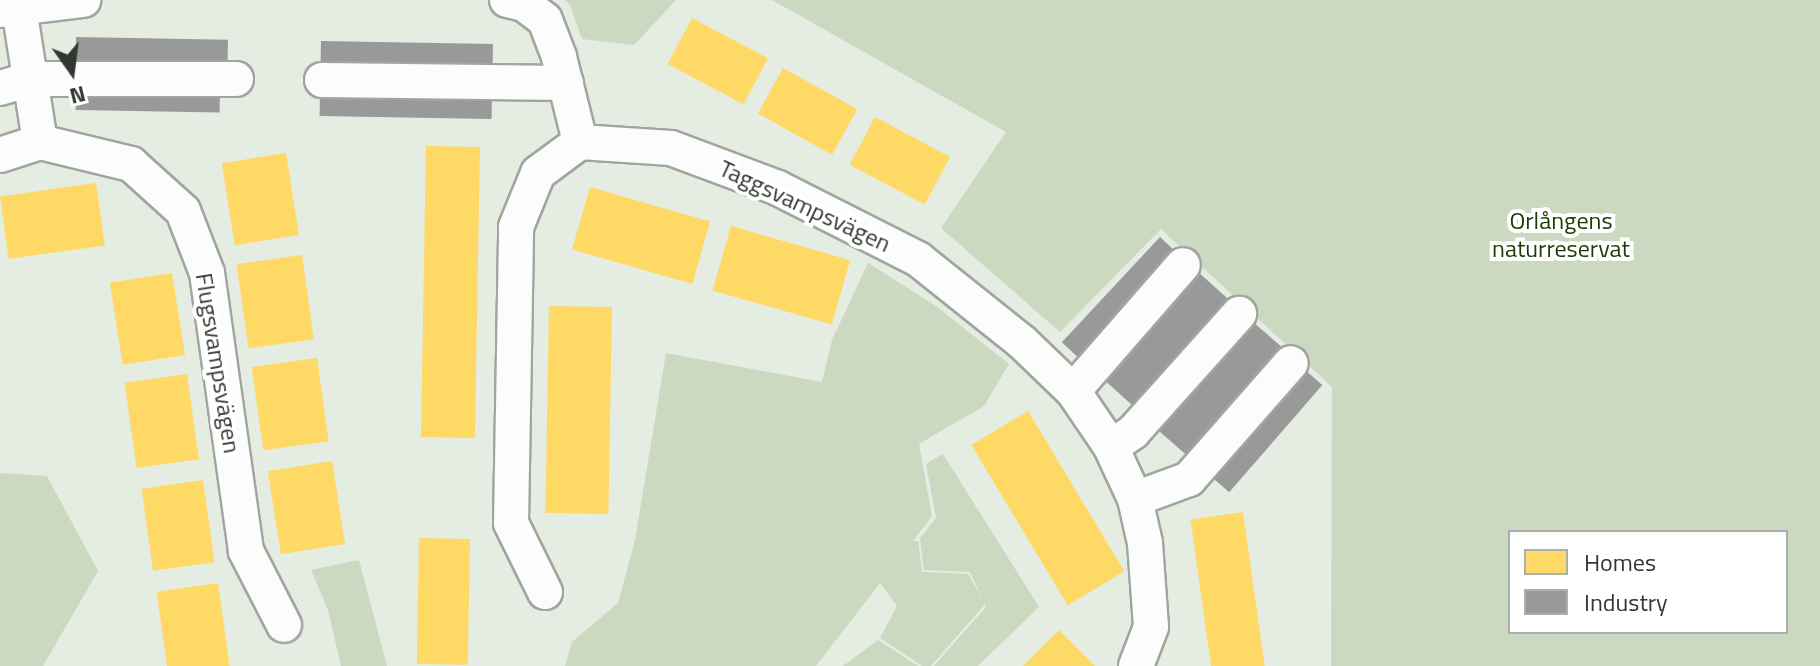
<!DOCTYPE html>
<meta charset="utf-8">
<style>
body{margin:0}
#map{position:relative;width:1820px;height:666px;overflow:hidden;background:#e5ece2;font-family:"Titillium Web",sans-serif}
div>[style]{position:absolute}
[style*='--x']{left:calc(var(--x)*1px);top:calc(var(--y)*1px);width:calc(var(--w)*1px);rotate:calc(var(--a)*1deg)}
.green>*{inset:0;background:#cad9c0}
.homes>*{inset:0;background:#ffd966;transform-origin:0 0}
.industry>*{inset:0;background:#999;transform-origin:0 0}
.roads{filter:drop-shadow(2px 0 #a0a69e) drop-shadow(-2px 0 #a0a69e) drop-shadow(0 2px #a0a69e) drop-shadow(0 -2px #a0a69e)}
.minor>*{height:34px;margin:-17px;padding:0 17px;transform-origin:17px;border-radius:17px;background:#fbfcfb}
span{translate:-50% -50%;white-space:nowrap;text-align:center;line-height:1.15;-webkit-text-stroke:8px #fff;paint-order:stroke}
.street-label{font-size:24px;color:#323730}
.park-label{font-size:24px;color:#1e3c02}
.legend{position:absolute;left:1508px;top:530px;width:280px;height:104px;box-sizing:border-box;background:#fff;border:2px solid #adafac;margin:0;padding:10px 14px;list-style:none;font-size:24px;color:#323730}
.legend li{display:flex;align-items:center;gap:16px;height:40px}
.legend b{width:40px;border:2px solid #adafac}
.north{position:absolute;left:32px;top:32px;width:80px;height:80px;-webkit-text-stroke:6px #fff;paint-order:stroke;rotate:166deg;font-size:22px;font-weight:700;line-height:32px;text-align:center;color:#323730}
.north::after{content:'';display:block;margin:auto;width:28px;height:36px;background:#323730;clip-path:polygon(50% 0,100% 100%,50% 72%,0 100%)}
</style>
<div id="map">
<div class="green">
<div style="clip-path:polygon(564px 0,676px 0,634px 45px,582px 39px,570px 5px)"></div>
<div style="clip-path:polygon(evenodd,772px 0,1820px 0,1820px 666px,1331px 666px,1332px 387px,1161px 229px,1060px 332px,941px 228px,1006px 132px,772px 0,1510px 532px,1786px 532px,1786px 632px,1510px 632px,1510px 532px)"></div>
<div style="clip-path:polygon(868px 263px,936px 306px,1009px 364px,984px 406px,919px 444px,932px 516px,913px 541px,918px 541px,922px 572px,968px 574px,982px 598px,970px 572px,924px 570px,920px 538px,936px 518px,926px 464px,943px 454px,1039px 607px,978px 666px,934px 666px,986px 607px,985px 604px,931px 666px,922px 666px,880px 638px,897px 606px,880px 583px,816px 666px,565px 666px,572px 642px,618px 603px,635px 540px,666px 353px,822px 382px,832px 340px)"></div>
<div style="clip-path:polygon(0 473px,47px 476px,98px 571px,43px 666px,0 666px)"></div>
<div style="clip-path:polygon(359px 560px,387px 666px,341px 666px,328px 610px,311px 570px)"></div>
<div style="clip-path:polygon(878px 640px,918px 666px,843px 666px)"></div>
</div>
<div class="homes">
<div style="left:692px;top:18px;width:86px;height:52px;rotate:28deg"></div>
<div style="left:783px;top:68px;width:85px;height:52px;rotate:29deg"></div>
<div style="left:875px;top:117px;width:85px;height:54px;rotate:28deg"></div>
<div style="left:426px;top:146px;width:54px;height:291px;rotate:1deg"></div>
<div style="left:286px;top:153px;width:83px;height:65px;rotate:81deg"></div>
<div style="left:96px;top:183px;width:63px;height:97px;rotate:82deg"></div>
<div style="left:590px;top:187px;width:125px;height:65px;rotate:16deg"></div>
<div style="left:731px;top:226px;width:124px;height:67px;rotate:16deg"></div>
<div style="left:302px;top:255px;width:85px;height:66px;rotate:82deg"></div>
<div style="left:172px;top:273px;width:83px;height:63px;rotate:81deg"></div>
<div style="left:549px;top:306px;width:63px;height:207px;rotate:1deg"></div>
<div style="left:317px;top:358px;width:84px;height:66px;rotate:82deg"></div>
<div style="left:187px;top:374px;width:86px;height:63px;rotate:82deg"></div>
<div style="left:1028px;top:411px;width:187px;height:66px;rotate:59deg"></div>
<div style="left:332px;top:461px;width:84px;height:65px;rotate:81deg"></div>
<div style="left:203px;top:480px;width:83px;height:62px;rotate:82deg"></div>
<div style="left:1243px;top:512px;width:156px;height:53px;rotate:82deg"></div>
<div style="left:419px;top:538px;width:51px;height:126px;rotate:1deg"></div>
<div style="left:218px;top:583px;width:84px;height:62px;rotate:82deg"></div>
<div style="clip-path:polygon(1059px 630px,1095px 666px,1023px 666px)"></div>
</div>
<div class="industry">
<div style="left:76px;top:37px;width:152px;height:26px;rotate:1deg"></div>
<div style="left:321px;top:41px;width:172px;height:23px;rotate:1deg"></div>
<div style="left:76px;top:87px;width:144px;height:23px;rotate:1deg"></div>
<div style="left:320px;top:92px;width:172px;height:24px;rotate:1deg"></div>
<div style="left:1160px;top:237px;width:23px;height:144px;rotate:43deg"></div>
<div style="left:1197px;top:271px;width:45px;height:143px;rotate:42deg"></div>
<div style="left:1252px;top:321px;width:43px;height:144px;rotate:41deg"></div>
<div style="left:1305px;top:370px;width:23px;height:142px;rotate:41deg"></div>
</div>
<div class="roads">
<div class="minor">
<div style="--x:507;--y:0;--w:17;--a:13"></div>
<div style="--x:524;--y:4;--w:26;--a:37"></div>
<div style="--x:545;--y:20;--w:40;--a:69"></div>
<div style="--x:559;--y:57;--w:88;--a:76.1"></div>
<div style="--x:19;--y:8;--w:136;--a:81.1"></div>
<div style="--x:0;--y:10;--w:84;--a:-6.9"></div>
<div style="--x:322;--y:80;--w:244;--a:0.7"></div>
<div style="--x:0;--y:88;--w:32;--a:-16"></div>
<div style="--x:31;--y:79;--w:205;--a:0"></div>
<div style="--x:0;--y:155;--w:42;--a:-18"></div>
<div style="--x:40;--y:142;--w:94;--a:13.6"></div>
<div style="--x:131;--y:164;--w:70;--a:42.1"></div>
<div style="--x:183;--y:211;--w:66;--a:68.8"></div>
<div style="--x:207;--y:273;--w:281;--a:82"></div>
<div style="--x:246;--y:551;--w:83;--a:62.8"></div>
<div style="--x:1073;--y:391;--w:167;--a:-48.9"></div>
<div style="--x:1111;--y:447;--w:27;--a:-34"></div>
<div style="--x:1133;--y:432;--w:159;--a:-48.1"></div>
<div style="--x:1135;--y:499;--w:58;--a:-20.3"></div>
<div style="--x:1189;--y:479;--w:154;--a:-48.7"></div>
<div style="--x:545;--y:592;--w:77;--a:-116.2"></div>
<div style="--x:511;--y:523;--w:296;--a:-89"></div>
<div style="--x:516;--y:227;--w:58;--a:-67.8"></div>
<div style="--x:538;--y:173;--w:52;--a:-36.4"></div>
<div style="--x:580;--y:142;--w:91;--a:3.8"></div>
<div style="--x:671;--y:148;--w:114;--a:20.5"></div>
<div style="--x:778;--y:188;--w:157;--a:26.9"></div>
<div style="--x:918;--y:259;--w:133;--a:38.6"></div>
<div style="--x:1022;--y:342;--w:71;--a:43.9"></div>
<div style="--x:1073;--y:391;--w:68;--a:55.8"></div>
<div style="--x:1111;--y:447;--w:57;--a:65.2"></div>
<div style="--x:1135;--y:499;--w:45;--a:77.2"></div>
<div style="--x:1145;--y:543;--w:84;--a:85.9"></div>
<div style="--x:1151;--y:627;--w:42;--a:111"></div>
</div>
</div>
<div class="street-label">
<span style="left:805px;top:206px;rotate:25deg">Taggsvampsvägen</span>
<span style="left:218px;top:363px;rotate:81deg">Flugsvampsvägen</span>
</div>
<div class="park-label">
<span style="left:1561px;top:235px">Orlångens<br>naturreservat</span>
</div>
<ul class="legend">
<li><b style="height:22px;background:#ffd966"></b>Homes</li>
<li><b style="height:22px;background:#999"></b>Industry</li>
</ul>
<div class="north">N</div>
</div>
